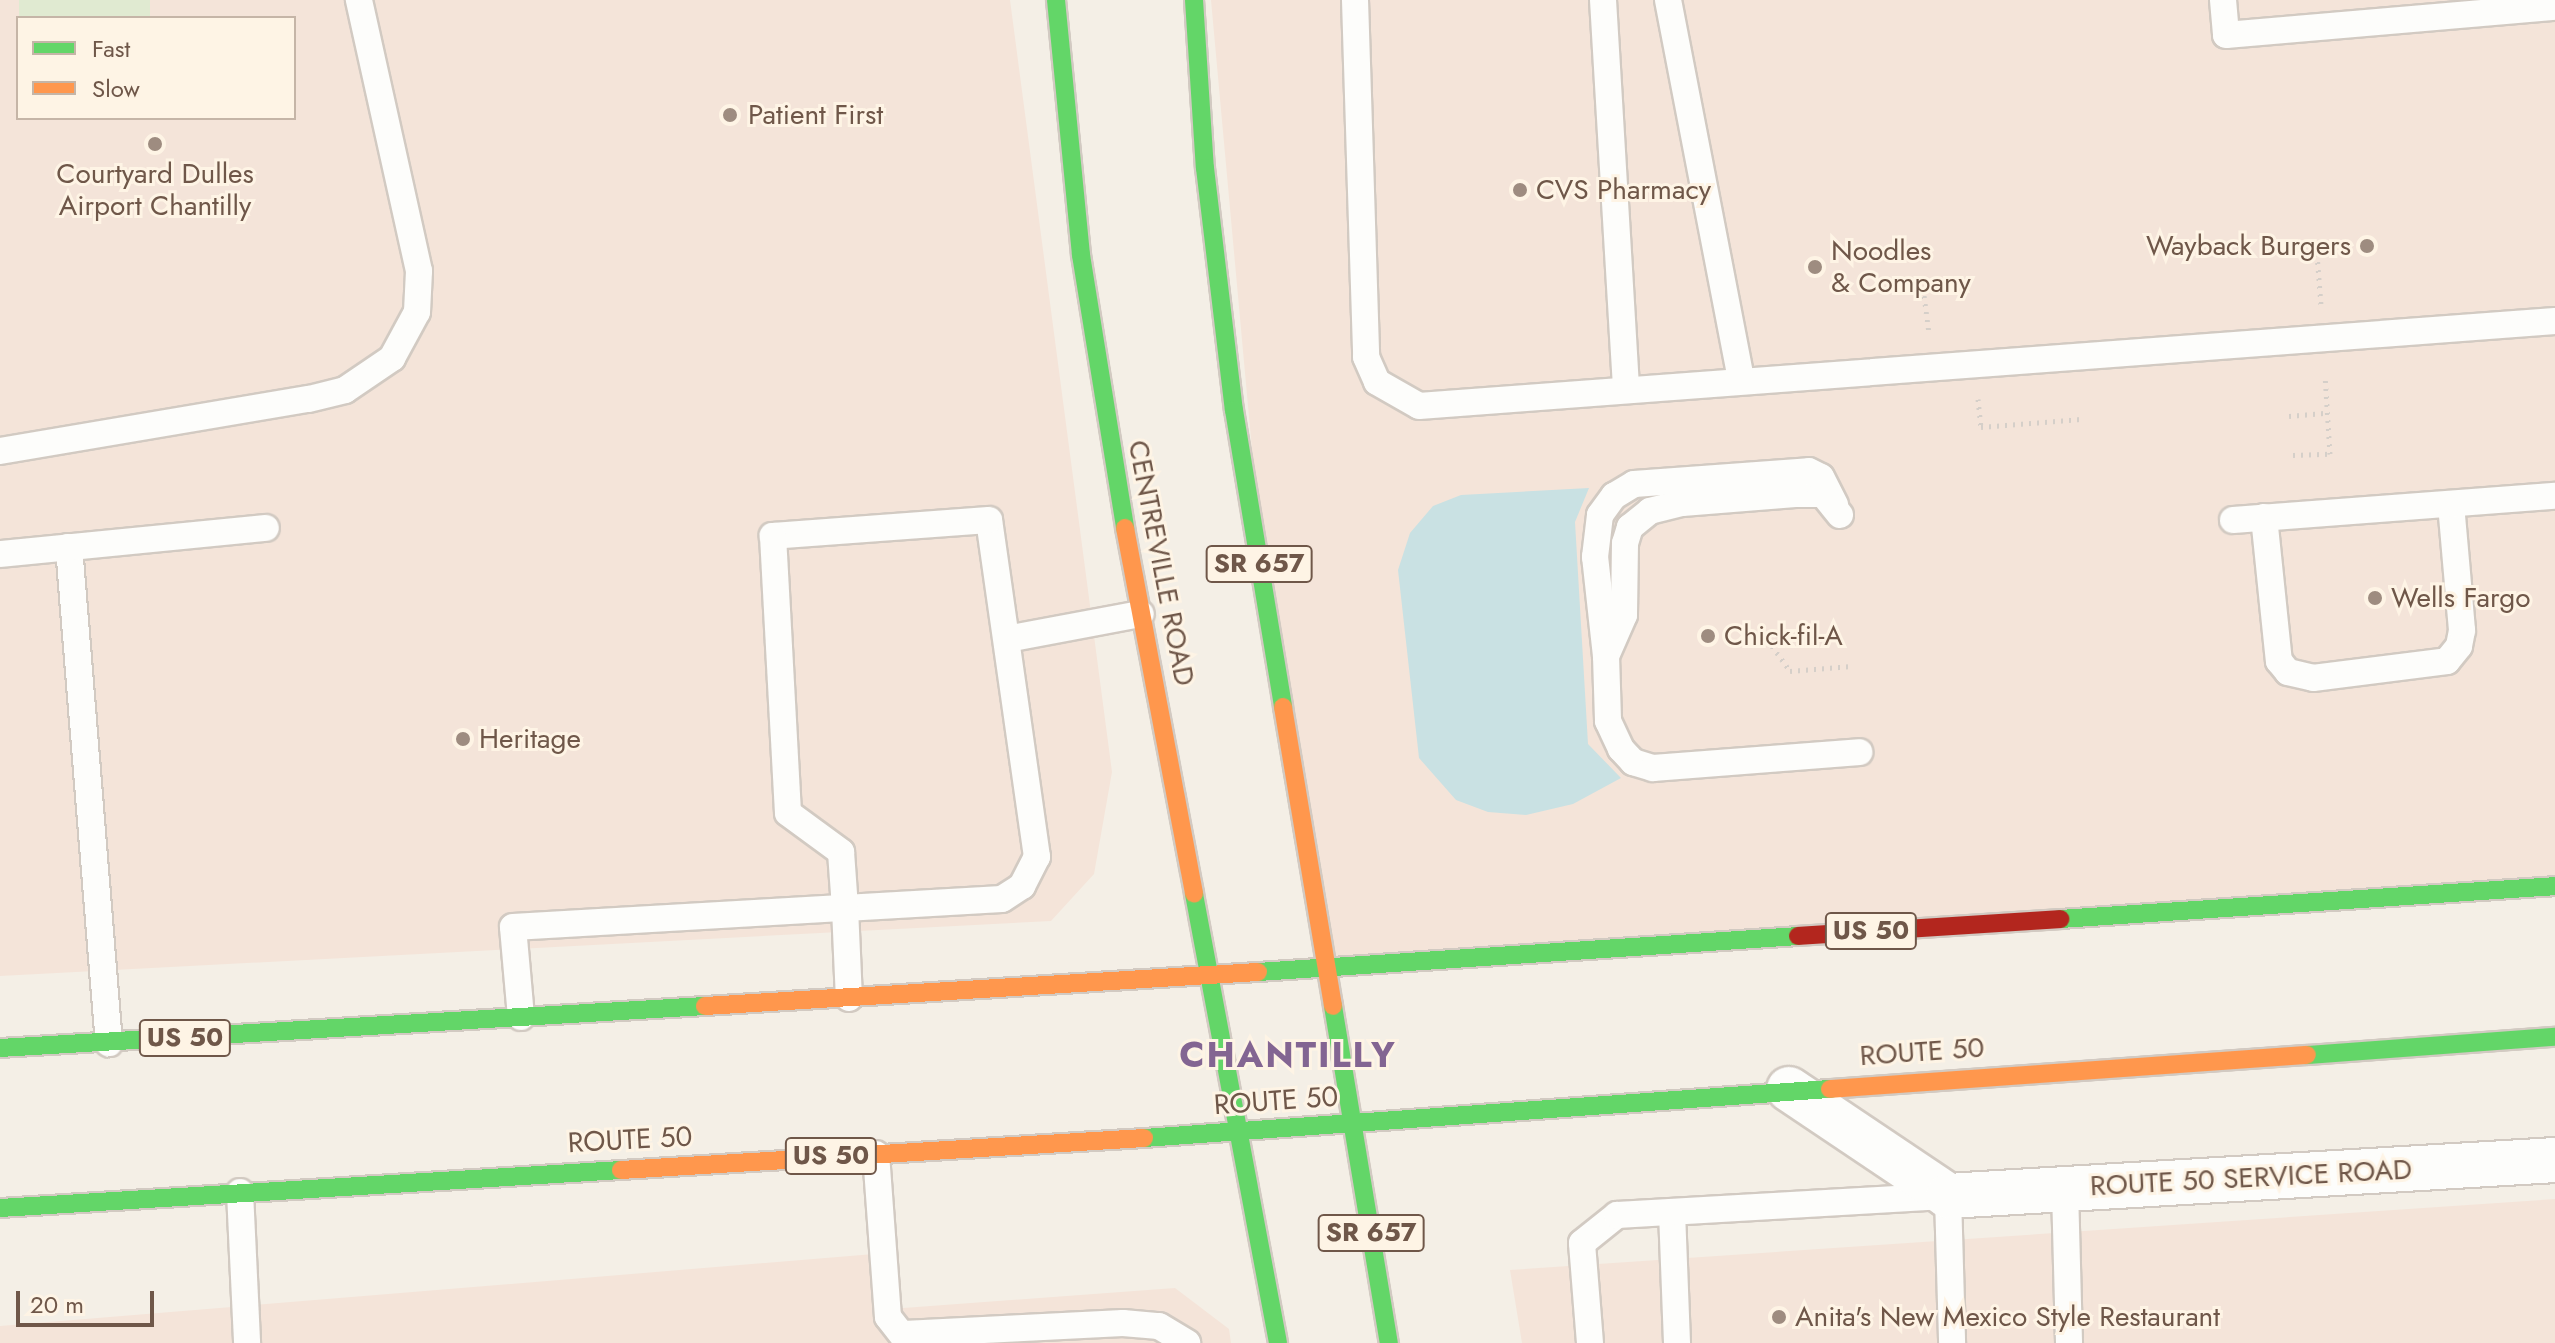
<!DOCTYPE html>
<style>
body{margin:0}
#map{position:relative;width:2555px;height:1343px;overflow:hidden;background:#f4efe6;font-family:Jost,sans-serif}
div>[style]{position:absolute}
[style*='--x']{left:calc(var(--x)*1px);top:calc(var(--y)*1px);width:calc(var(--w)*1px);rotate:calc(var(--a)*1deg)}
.commercial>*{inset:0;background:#f4e4d9}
.green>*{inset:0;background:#e0ead1;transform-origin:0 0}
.water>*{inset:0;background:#c9e1e3}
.path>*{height:5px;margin-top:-2.5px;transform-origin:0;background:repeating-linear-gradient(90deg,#d5cfc9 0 2px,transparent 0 8px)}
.roads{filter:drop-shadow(2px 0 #d2cac2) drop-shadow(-2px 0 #d2cac2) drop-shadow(0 2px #d2cac2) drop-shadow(0 -2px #d2cac2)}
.lane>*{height:26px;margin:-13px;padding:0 13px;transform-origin:13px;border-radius:13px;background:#fdfdfb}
.street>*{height:44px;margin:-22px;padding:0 22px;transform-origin:22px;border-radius:22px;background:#fdfdfb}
.fast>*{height:18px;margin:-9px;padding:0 9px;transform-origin:9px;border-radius:9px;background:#63d668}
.slow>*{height:18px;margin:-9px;padding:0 9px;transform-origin:9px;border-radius:9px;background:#ff974d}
.jam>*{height:18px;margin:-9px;padding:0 9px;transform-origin:9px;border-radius:9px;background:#b3261e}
.dots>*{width:22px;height:22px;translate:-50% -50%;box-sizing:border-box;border:4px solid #fef4e5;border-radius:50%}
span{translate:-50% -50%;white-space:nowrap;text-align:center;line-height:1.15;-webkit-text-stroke:6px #fef4e5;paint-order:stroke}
.shield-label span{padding:2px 6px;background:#fef4e5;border:2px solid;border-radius:6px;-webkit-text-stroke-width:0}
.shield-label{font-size:26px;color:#6f5749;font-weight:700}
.poi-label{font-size:28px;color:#6f5749}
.left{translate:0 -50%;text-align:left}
.right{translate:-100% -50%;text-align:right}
.street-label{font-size:28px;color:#6f5749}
.district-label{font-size:36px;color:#836592;font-weight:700;letter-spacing:2px}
.legend{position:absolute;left:16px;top:16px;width:280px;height:104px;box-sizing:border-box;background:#fef4e5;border:2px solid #c5b5a7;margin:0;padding:10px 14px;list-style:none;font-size:24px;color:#6f5749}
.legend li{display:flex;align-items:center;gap:16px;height:40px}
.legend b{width:40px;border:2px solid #c5b5a7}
.scale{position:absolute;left:16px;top:1291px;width:138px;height:36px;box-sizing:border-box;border:4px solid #6f5749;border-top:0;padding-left:10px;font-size:24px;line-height:28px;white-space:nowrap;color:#6f5749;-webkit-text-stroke:6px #fef4e5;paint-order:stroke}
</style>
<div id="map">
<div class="commercial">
<div style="clip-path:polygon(evenodd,0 0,1010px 0,1112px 772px,1094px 874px,1051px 921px,0 976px,0 0,18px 18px,294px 18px,294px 118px,18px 118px,18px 18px)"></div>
<div style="clip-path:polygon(1211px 0,2555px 0,2555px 887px,1330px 966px,1267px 614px)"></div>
<div style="clip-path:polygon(2555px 1199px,2555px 1343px,1522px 1343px,1510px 1270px)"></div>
<div style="clip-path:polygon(886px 1253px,890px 1309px,1175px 1288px,1229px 1329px,1231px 1343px,0 1343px,0 1326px)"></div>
</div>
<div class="green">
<div style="left:19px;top:0;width:131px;height:18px"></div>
</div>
<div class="water">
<div style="clip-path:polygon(1589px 488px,1575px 522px,1588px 744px,1621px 778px,1573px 804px,1526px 815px,1488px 812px,1456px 800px,1419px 758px,1398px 570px,1410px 533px,1433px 506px,1461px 495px)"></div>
</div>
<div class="path">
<div style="--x:2317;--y:254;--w:51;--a:85.5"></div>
<div style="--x:1922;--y:280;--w:53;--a:82.5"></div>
<div style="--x:1978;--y:399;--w:28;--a:84"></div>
<div style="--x:1981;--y:427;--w:100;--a:-4.6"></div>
<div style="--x:2289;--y:416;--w:38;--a:-5"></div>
<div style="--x:2293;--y:455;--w:37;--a:-2"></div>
<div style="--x:2330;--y:454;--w:79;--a:-93.6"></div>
<div style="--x:1772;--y:646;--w:31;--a:54"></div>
<div style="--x:1790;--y:671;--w:62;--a:-4.6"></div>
</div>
<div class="roads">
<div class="lane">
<div style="--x:1355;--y:0;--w:357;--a:88.2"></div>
<div style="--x:1366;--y:357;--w:27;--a:66"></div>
<div style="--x:1377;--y:382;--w:48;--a:29.7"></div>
<div style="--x:1419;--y:406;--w:1139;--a:-4.28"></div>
<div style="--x:1603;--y:0;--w:389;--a:86.6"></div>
<div style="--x:1668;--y:0;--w:386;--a:79.1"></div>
<div style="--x:2223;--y:0;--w:35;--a:85"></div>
<div style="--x:2226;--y:35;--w:330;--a:-4.9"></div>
<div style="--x:0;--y:451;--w:313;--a:-9.6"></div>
<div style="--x:309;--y:399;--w:37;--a:-14"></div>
<div style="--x:345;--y:390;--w:57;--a:-34.2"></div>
<div style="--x:392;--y:358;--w:52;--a:-61.5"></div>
<div style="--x:417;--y:312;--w:41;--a:-87.2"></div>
<div style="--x:419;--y:271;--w:278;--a:-102.5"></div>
<div style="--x:1840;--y:515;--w:27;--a:-129"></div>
<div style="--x:1823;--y:494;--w:28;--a:180"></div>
<div style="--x:1795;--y:494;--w:113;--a:175.4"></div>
<div style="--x:1682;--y:503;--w:33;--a:166"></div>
<div style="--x:1650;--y:511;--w:26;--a:141"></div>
<div style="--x:1630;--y:527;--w:17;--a:107"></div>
<div style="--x:1625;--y:543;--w:72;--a:90.8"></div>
<div style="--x:1624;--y:615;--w:45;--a:113.7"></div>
<div style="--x:1606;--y:656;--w:65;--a:88.2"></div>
<div style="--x:1608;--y:721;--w:31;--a:65"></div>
<div style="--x:1621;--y:749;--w:18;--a:47"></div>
<div style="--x:1633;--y:762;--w:21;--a:17"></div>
<div style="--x:1653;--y:768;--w:207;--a:-4.4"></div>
<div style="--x:2264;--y:517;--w:145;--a:84.1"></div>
<div style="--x:2279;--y:661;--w:14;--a:51"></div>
<div style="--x:2288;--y:672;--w:26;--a:13"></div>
<div style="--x:2313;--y:678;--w:135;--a:-7.2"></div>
<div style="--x:2447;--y:661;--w:19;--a:-51"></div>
<div style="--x:2459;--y:646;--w:16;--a:-79"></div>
<div style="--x:2462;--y:630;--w:126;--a:-95"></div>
<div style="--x:2233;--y:520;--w:323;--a:-4.3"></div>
<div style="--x:69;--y:547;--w:498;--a:85.4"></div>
<div style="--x:0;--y:554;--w:267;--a:-5.6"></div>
<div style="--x:1007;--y:639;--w:136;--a:-10.6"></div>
<div style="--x:1606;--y:656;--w:100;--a:-96.3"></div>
<div style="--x:1595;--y:557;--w:42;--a:-83.2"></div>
<div style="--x:1600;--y:515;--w:24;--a:-54"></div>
<div style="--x:1614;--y:496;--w:23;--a:-31"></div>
<div style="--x:1634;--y:484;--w:175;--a:-4.2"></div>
<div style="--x:1809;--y:471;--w:13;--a:27"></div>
<div style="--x:1821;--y:477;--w:31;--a:63"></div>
<div style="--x:521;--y:1017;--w:90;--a:-95.1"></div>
<div style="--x:513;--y:927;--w:333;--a:-3.3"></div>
<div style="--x:845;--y:908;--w:157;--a:-3.3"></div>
<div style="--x:1002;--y:899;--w:24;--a:-33"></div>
<div style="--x:1022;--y:886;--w:33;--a:-63"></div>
<div style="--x:1037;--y:857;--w:340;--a:-98.1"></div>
<div style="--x:989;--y:520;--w:217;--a:175.8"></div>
<div style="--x:773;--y:536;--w:277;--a:86.9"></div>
<div style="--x:788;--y:813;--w:66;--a:36.3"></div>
<div style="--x:841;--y:852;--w:56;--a:85.9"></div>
<div style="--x:845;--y:908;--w:90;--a:87.5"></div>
<div style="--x:876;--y:1154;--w:163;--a:85.8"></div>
<div style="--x:888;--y:1317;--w:33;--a:52"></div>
<div style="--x:2065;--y:1189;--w:154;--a:88.5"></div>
<div style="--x:240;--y:1192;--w:151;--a:87.3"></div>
<div style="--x:1672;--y:1212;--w:131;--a:87.8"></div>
<div style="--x:904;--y:1334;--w:219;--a:-2.9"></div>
<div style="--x:1123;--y:1323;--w:36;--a:5"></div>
<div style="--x:1159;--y:1326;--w:33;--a:31"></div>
<div style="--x:1590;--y:1343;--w:100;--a:-94.6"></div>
<div style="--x:1582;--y:1243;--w:45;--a:-38.7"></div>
<div style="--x:1617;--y:1215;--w:332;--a:-3.3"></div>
<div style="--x:1948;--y:1196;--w:147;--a:88.4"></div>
</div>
<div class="street">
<div style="--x:1789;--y:1089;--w:192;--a:33.9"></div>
<div style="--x:1948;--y:1196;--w:608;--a:-3.39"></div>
</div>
<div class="fast">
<div style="--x:1056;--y:0;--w:256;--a:84.4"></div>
<div style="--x:1081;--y:255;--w:277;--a:80.8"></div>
<div style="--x:1194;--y:0;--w:168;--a:86.3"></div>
<div style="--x:1205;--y:168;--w:244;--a:83.2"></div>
<div style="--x:1234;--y:410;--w:301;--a:80.6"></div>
<div style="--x:1194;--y:894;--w:457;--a:79.4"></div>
<div style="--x:2060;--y:919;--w:496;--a:-3.8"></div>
<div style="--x:1258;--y:972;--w:541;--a:-3.81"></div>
<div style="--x:1333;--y:1006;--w:342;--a:80.6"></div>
<div style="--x:0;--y:1048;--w:706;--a:-3.41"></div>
<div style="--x:2307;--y:1055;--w:249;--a:-4.2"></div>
<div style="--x:1144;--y:1138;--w:688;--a:-4.09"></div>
<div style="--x:0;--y:1208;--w:622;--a:-3.5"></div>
</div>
<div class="slow">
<div style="--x:1125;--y:528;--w:372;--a:79.3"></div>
<div style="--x:1283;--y:707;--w:303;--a:80.5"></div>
<div style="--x:705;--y:1006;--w:554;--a:-3.52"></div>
<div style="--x:1830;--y:1089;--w:478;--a:-4.1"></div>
<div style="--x:621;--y:1170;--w:524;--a:-3.5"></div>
</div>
<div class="jam">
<div style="--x:1798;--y:936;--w:263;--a:-3.7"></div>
</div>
</div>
<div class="dots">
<div style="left:730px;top:115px;background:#9e8c80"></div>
<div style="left:155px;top:144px;background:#9e8c80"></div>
<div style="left:1520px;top:190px;background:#9e8c80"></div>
<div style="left:2367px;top:246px;background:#9e8c80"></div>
<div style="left:1815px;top:267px;background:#9e8c80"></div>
<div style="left:2375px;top:598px;background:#9e8c80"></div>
<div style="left:1708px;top:636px;background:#9e8c80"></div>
<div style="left:463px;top:739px;background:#9e8c80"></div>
<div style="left:1779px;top:1317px;background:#9e8c80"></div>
</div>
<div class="shield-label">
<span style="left:1259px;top:564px">SR 657</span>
<span style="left:1871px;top:931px">US 50</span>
<span style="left:185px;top:1038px">US 50</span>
<span style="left:831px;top:1156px">US 50</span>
<span style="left:1371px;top:1233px">SR 657</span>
</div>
<div class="poi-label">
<span class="left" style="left:748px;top:115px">Patient First</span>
<span style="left:155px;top:190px">Courtyard Dulles<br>Airport Chantilly</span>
<span class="left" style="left:1536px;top:190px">CVS Pharmacy</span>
<span class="right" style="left:2351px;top:246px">Wayback Burgers</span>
<span class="left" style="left:1831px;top:267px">Noodles<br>&amp; Company</span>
<span class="left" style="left:2391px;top:598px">Wells Fargo</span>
<span class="left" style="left:1724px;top:636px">Chick-fil-A</span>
<span class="left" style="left:479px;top:739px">Heritage</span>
<span class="left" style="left:1795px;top:1317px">Anita's New Mexico Style Restaurant</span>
</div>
<div class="street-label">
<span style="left:1161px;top:563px;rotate:79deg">CENTREVILLE ROAD</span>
<span style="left:1922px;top:1052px;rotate:-4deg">ROUTE 50</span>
<span style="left:1276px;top:1101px;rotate:-4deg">ROUTE 50</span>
<span style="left:630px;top:1140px;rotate:-3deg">ROUTE 50</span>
<span style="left:2251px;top:1178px;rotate:-3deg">ROUTE 50 SERVICE ROAD</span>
</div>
<div class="district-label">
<span style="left:1288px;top:1055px">CHANTILLY</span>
</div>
<ul class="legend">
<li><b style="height:10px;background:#63d668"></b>Fast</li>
<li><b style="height:10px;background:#ff974d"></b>Slow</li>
</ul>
<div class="scale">20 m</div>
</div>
